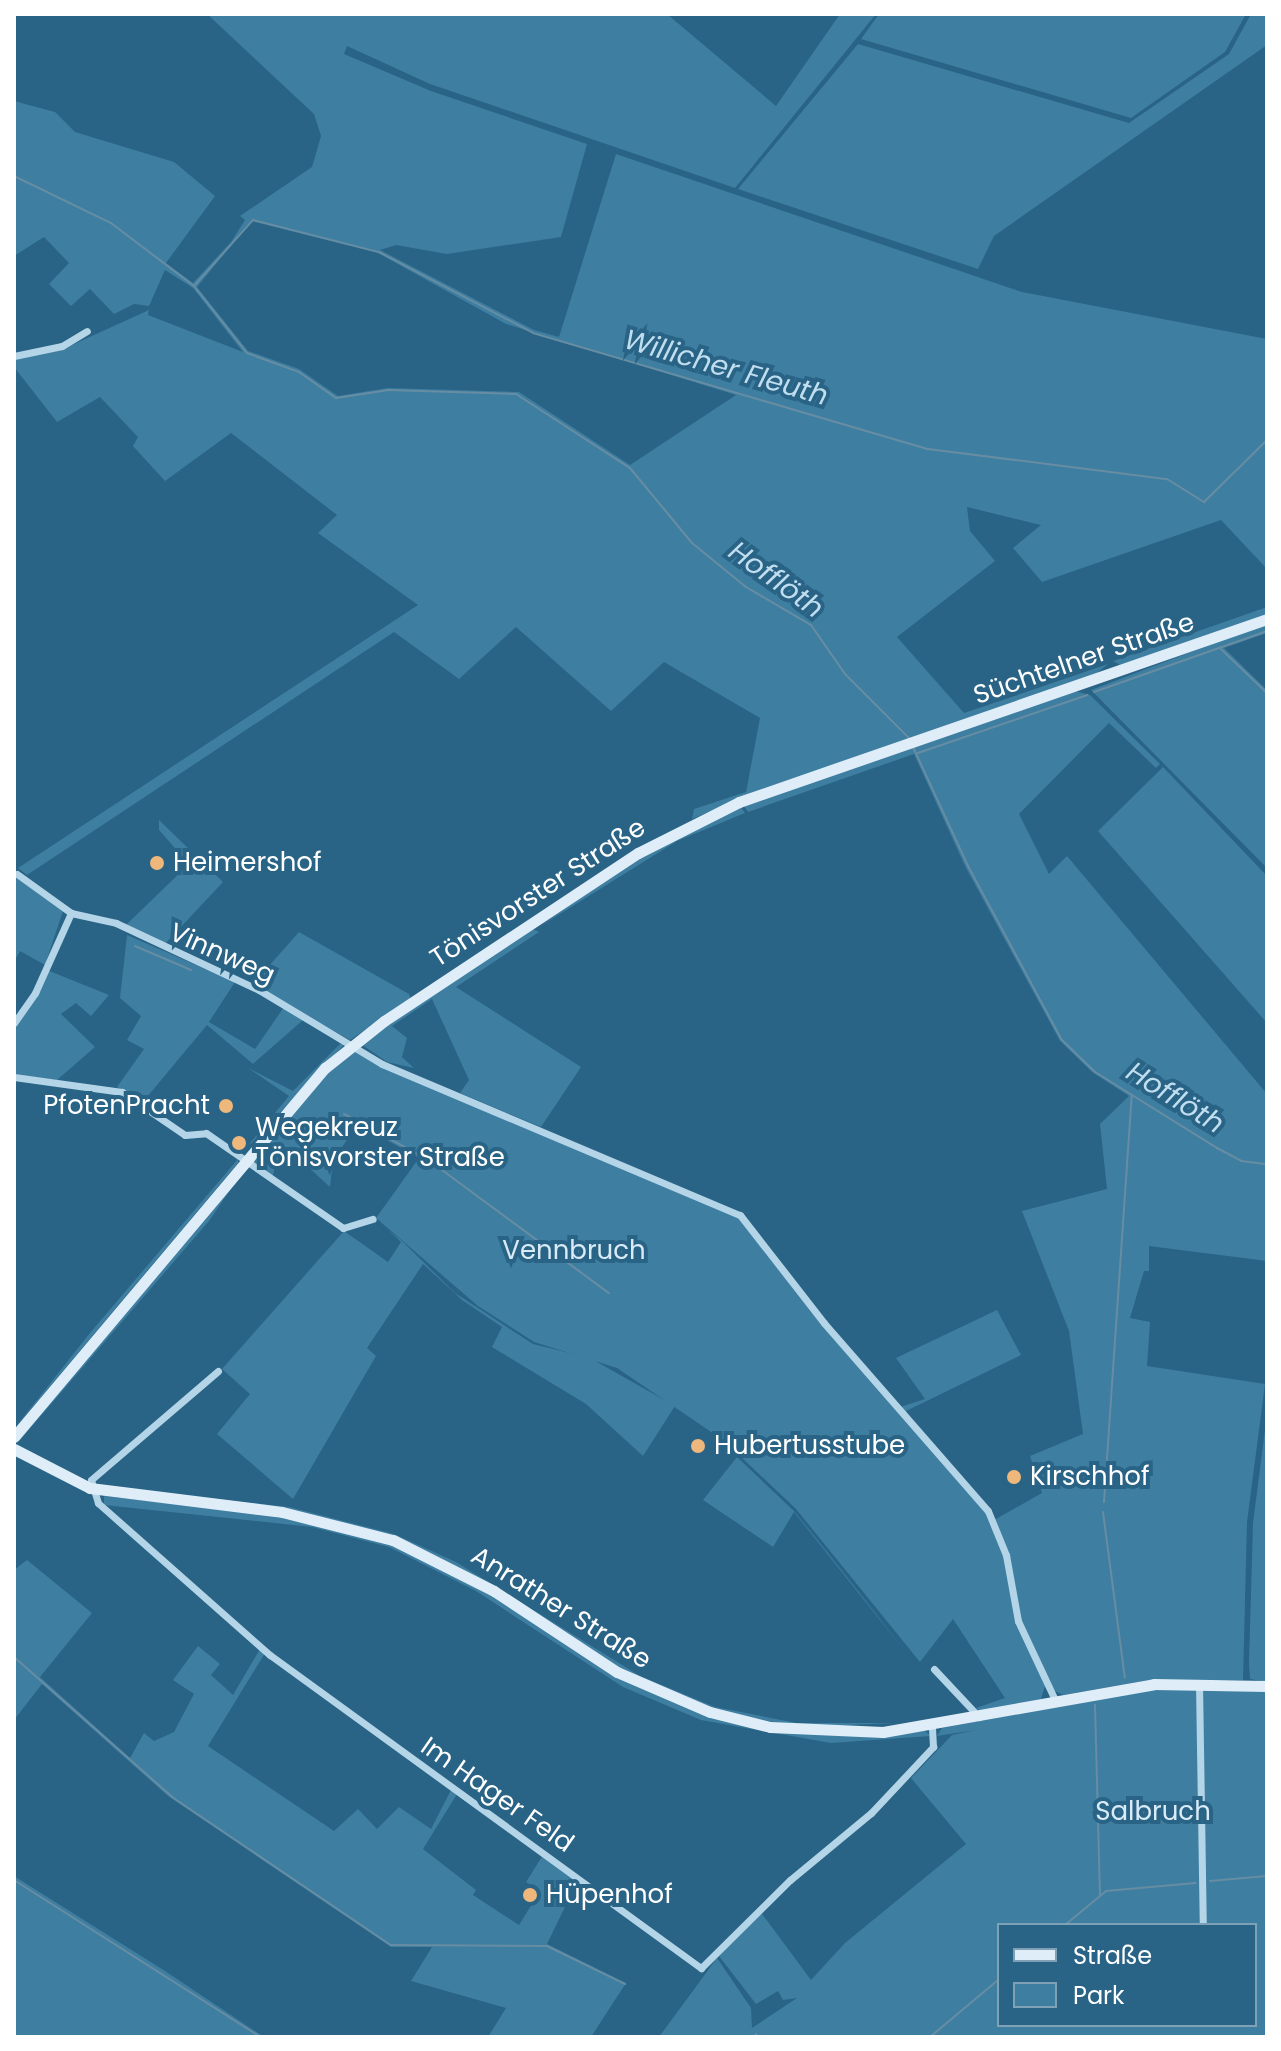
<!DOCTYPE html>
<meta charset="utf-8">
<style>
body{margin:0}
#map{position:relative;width:1281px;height:2051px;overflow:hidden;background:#296385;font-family:Poppins,sans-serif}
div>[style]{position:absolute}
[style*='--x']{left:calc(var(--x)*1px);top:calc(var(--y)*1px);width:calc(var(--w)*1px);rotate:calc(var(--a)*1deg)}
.green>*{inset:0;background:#3e7ea1}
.stream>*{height:2px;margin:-1px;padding:0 1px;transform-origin:1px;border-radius:1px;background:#678da3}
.street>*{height:7px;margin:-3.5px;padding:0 3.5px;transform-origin:3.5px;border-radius:3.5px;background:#b4d5e7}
.secondary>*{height:11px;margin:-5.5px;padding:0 5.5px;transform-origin:5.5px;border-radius:5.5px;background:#deedf7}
.dots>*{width:22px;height:22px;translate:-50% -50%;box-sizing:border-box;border:4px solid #296385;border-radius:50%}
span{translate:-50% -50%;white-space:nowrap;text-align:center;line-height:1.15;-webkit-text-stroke:8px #296385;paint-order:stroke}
.street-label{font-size:26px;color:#fff}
.poi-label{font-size:26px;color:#fff}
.left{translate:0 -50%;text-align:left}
.right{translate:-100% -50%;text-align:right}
.park-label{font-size:26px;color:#d8ebf6}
.water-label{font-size:28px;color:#c0deef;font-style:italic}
.frame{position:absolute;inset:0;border:16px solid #fff;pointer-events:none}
.legend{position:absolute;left:997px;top:1923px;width:260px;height:104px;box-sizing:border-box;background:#296385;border:2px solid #7fa1b6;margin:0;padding:10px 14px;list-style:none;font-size:24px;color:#fff}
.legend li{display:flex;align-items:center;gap:16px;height:40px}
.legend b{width:40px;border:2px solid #7fa1b6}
</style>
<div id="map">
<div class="green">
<div style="clip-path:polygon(evenodd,207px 14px,667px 14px,776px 106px,840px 14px,876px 14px,735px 188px,430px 84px,347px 46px,344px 54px,431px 91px,587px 144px,561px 237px,447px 254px,396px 245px,380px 250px,534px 330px,559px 337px,616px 154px,1022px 292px,1267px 339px,1267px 569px,1221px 520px,1042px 582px,1013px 548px,1041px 525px,967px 507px,970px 531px,995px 561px,897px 637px,964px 713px,1108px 664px,1075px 691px,1090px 695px,1160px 764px,1156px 768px,1109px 723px,1019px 814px,1049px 874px,1067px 856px,1267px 1094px,1267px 1261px,1149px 1246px,1149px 1271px,1144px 1271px,1130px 1318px,1150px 1322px,1147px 1366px,1265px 1384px,1247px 1522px,1243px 1680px,1149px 1680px,1063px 1695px,1045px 1686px,1041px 1699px,982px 1712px,976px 1708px,1005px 1698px,953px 1619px,920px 1662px,796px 1509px,723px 1440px,617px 1368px,534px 1342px,478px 1306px,376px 1218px,419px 1158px,358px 1124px,333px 1160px,330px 1187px,306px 1165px,275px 1168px,272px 1178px,252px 1161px,319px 1078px,353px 1050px,737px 1215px,994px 1520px,1042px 1493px,1030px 1456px,1083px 1434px,1069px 1331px,1022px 1211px,1107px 1189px,1100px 1124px,1129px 1096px,1092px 1072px,1060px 1041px,965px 866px,914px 754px,748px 812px,743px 805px,725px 805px,692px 819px,694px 809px,746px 792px,760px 718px,664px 662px,611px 711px,516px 627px,459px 679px,394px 632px,27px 875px,18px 868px,418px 605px,318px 533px,337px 515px,231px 433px,165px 481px,133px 446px,138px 437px,100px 397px,57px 422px,14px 367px,14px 359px,61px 350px,149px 310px,148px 315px,243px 352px,193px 288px,165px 270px,149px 306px,134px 304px,114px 314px,90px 289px,71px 306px,49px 284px,69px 263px,44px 237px,14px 256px,14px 101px,55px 112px,75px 132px,174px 162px,215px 196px,166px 263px,193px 283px,231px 242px,245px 220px,240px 216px,312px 167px,321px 136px,314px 114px,207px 14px,251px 221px,378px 253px,506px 324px,736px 395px,630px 465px,519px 392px,388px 388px,338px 396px,299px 369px,248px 351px,197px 287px,251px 221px)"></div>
<div style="clip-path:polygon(879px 14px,1246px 14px,1225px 52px,1131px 118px,861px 39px)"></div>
<div style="clip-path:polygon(1251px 14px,1267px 14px,1267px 45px,994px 236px,978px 269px,738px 189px,858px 44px,1129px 123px,1229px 54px)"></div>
<div style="clip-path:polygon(1267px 607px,1267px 616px,1120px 665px,1113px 661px)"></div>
<div style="clip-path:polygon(1267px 623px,1267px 633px,1224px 648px,1267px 690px,1267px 868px,1091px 690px)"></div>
<div style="clip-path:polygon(1163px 767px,1267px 876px,1267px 1023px,1098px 831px)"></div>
<div style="clip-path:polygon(740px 806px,745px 813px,677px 841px,539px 927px,641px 855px)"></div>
<div style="clip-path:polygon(159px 820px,223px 882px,164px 945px,126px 925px,189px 864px,159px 830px)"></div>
<div style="clip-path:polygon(14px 876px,63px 911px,45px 965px,20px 951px,14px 962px)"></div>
<div style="clip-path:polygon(531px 928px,539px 932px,456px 987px,581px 1067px,541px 1127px,460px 1093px,469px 1080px,432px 999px,392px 1026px,407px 1038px,402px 1057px,414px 1068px,387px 1062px,361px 1044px)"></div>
<div style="clip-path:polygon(299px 932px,409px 994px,411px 999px,350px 1040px,252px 985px)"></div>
<div style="clip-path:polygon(127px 935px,235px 982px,209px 1022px,255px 1049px,284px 1007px,303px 1020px,253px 1064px,207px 1025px,142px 1103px,117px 1087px,144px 1049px,127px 1040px,141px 1016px,120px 998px)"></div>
<div style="clip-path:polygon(47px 970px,109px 995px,91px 1016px,76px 1003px,61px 1014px,95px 1047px,57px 1080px,14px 1075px,14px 1025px)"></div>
<div style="clip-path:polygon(343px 1041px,344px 1045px,241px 1154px,289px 1096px,248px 1068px,293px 1091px)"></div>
<div style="clip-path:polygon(238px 1159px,238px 1163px,14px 1429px,90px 1333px)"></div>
<div style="clip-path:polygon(246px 1167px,209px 1221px,20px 1440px,20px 1437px)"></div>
<div style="clip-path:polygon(388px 1230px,402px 1241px,455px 1293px,533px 1344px,590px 1358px,675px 1406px,643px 1456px,586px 1404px,492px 1347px,502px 1327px,462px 1300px,423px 1264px,367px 1348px,376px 1356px,293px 1499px,217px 1434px,250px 1394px,222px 1369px,344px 1231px,388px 1262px,401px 1242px)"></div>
<div style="clip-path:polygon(997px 1310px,1021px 1355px,904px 1412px,900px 1407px,925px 1399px,896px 1358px)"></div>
<div style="clip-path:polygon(1267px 1414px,1267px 1682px,1250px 1679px,1249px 1663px,1253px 1523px)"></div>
<div style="clip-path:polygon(737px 1457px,794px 1511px,816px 1538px,862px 1596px,907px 1654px,794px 1512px,773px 1547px,703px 1500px)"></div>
<div style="clip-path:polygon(123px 1489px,289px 1507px,394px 1534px,456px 1562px,640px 1676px,715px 1707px,797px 1723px,898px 1723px,797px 1727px,714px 1710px,620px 1670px,483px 1581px,394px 1536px,293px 1511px)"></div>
<div style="clip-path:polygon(104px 1496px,268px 1514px,386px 1540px,456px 1572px,617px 1676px,707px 1715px,798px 1734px,925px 1731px,931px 1736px,831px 1743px,701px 1720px,623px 1687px,476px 1591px,389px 1547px,312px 1527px,104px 1505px)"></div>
<div style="clip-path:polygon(27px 1560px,92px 1613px,40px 1677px,130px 1758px,144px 1733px,154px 1741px,174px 1732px,194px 1694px,173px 1680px,198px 1646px,220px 1664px,211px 1675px,233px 1695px,260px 1649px,265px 1653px,208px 1746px,334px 1831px,358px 1809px,377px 1829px,399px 1807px,431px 1829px,451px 1790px,457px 1794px,423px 1849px,476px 1890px,473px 1895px,519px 1925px,540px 1891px,526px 1882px,543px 1855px,578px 1880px,547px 1944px,626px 1983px,591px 2037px,488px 2037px,506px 2008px,411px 1981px,432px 1947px,391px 1947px,168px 1796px,42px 1684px,14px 1720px,14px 1570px)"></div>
<div style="clip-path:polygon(evenodd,1150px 1688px,1267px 1690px,1267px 2037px,659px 2037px,717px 1958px,751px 2008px,752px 2028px,797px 1998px,783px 2000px,778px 1991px,756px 2004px,719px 1956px,760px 1911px,811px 1980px,845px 1943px,966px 1844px,911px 1778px,952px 1735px,976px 1730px,937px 1736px,942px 1728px,1150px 1688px,999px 1925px,1255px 1925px,1255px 2025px,999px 2025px,999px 1925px)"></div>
<div style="clip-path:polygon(14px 1876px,165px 1971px,264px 2037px,14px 2037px)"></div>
</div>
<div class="stream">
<div style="--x:14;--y:176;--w:108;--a:25.9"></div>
<div style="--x:111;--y:223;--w:104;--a:37.2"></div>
<div style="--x:194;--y:286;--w:85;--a:51.7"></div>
<div style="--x:247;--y:353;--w:55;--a:20.1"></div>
<div style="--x:299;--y:372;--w:45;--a:35.1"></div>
<div style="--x:336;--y:398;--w:53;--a:-8.7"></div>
<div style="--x:388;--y:390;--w:128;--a:1.8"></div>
<div style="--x:516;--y:394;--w:136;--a:33"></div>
<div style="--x:630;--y:468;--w:97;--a:50.4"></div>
<div style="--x:692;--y:543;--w:70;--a:39.2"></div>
<div style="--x:746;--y:587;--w:75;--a:30.3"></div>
<div style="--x:811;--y:625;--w:60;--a:55.2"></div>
<div style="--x:845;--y:674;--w:91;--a:45"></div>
<div style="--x:194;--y:286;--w:89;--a:-48.2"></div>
<div style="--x:253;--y:220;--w:130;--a:14.3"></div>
<div style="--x:379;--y:252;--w:174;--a:27.7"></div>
<div style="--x:533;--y:333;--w:412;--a:16.4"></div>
<div style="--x:928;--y:449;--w:241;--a:7.2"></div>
<div style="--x:1167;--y:479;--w:44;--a:31.9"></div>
<div style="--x:1204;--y:502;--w:88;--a:-44.5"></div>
<div style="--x:1220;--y:648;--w:65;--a:43.8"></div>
<div style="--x:1094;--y:692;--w:183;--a:-19.4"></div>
<div style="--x:913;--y:747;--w:131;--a:65.2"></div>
<div style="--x:968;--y:866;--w:196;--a:61.7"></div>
<div style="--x:1061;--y:1039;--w:47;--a:44.1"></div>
<div style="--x:1095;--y:1072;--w:144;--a:31.9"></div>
<div style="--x:1217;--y:1148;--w:27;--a:28"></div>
<div style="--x:1241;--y:1161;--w:26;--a:7"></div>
<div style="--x:918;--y:753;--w:179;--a:-18.9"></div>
<div style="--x:135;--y:946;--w:61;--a:23.2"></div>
<div style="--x:344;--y:1114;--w:94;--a:28.5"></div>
<div style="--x:427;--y:1159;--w:226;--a:36.4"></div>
<div style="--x:1104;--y:1502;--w:407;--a:-86.1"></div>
<div style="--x:1103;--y:1512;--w:167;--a:82.5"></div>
<div style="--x:14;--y:1657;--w:211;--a:41.5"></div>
<div style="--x:172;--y:1797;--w:264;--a:34.1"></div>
<div style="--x:391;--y:1945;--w:156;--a:0.4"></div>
<div style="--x:547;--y:1946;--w:87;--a:26"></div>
<div style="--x:1095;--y:1705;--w:190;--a:88.5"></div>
<div style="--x:14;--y:1880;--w:292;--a:32.5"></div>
<div style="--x:1210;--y:1881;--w:57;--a:-5"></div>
<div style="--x:1065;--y:1925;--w:53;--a:-39.7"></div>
<div style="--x:1106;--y:1891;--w:90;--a:-5.1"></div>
<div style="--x:756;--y:2034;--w:4;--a:56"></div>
<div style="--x:930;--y:2037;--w:90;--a:-40"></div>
</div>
<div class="street">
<div style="--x:14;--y:356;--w:49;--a:-11.8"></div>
<div style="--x:62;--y:346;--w:29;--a:-31"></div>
<div style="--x:17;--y:874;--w:67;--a:35.8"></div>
<div style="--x:71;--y:913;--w:46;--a:12.5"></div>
<div style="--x:116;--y:923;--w:158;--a:25.1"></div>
<div style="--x:259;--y:990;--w:144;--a:31"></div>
<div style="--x:382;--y:1064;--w:389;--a:22.9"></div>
<div style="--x:740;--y:1215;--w:137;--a:52.1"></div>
<div style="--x:824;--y:1323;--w:249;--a:48.9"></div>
<div style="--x:988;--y:1511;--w:48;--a:67.8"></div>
<div style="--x:1006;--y:1555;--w:67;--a:79.7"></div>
<div style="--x:1018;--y:1621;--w:87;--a:64.9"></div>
<div style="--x:14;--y:1023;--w:37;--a:-55"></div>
<div style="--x:35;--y:993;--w:88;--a:-65.8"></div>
<div style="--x:14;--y:1077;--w:109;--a:7.9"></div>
<div style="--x:122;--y:1092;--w:76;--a:34.3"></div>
<div style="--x:185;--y:1135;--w:21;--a:-5"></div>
<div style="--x:206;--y:1133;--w:167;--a:34.7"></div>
<div style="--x:343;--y:1228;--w:31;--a:-17"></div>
<div style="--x:218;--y:1371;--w:167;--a:139.4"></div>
<div style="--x:91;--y:1480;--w:24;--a:73"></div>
<div style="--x:98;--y:1503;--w:230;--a:41.5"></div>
<div style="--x:270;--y:1655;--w:533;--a:35.99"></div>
<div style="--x:701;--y:1968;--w:125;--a:-44.7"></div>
<div style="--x:790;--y:1880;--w:105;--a:-39.6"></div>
<div style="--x:871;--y:1813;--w:91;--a:-46.8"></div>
<div style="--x:933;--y:1747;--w:21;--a:-93"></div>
<div style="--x:934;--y:1669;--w:66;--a:46.8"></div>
<div style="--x:1199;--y:1683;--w:242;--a:89.1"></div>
</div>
<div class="secondary">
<div style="--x:14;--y:1437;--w:483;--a:-49.9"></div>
<div style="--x:325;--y:1068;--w:75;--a:-38.5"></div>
<div style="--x:384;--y:1021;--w:305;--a:-33.5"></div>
<div style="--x:638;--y:853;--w:113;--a:-26.8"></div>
<div style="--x:739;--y:802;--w:559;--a:-19.12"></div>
<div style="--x:14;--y:1449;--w:85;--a:27.2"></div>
<div style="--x:90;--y:1488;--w:193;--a:7.1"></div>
<div style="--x:282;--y:1512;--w:114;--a:14.2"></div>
<div style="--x:393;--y:1540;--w:113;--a:26.8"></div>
<div style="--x:494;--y:1591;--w:147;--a:33.4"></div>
<div style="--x:617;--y:1672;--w:101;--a:23.3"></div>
<div style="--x:710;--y:1712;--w:62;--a:14"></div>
<div style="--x:770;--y:1727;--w:113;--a:2.5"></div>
<div style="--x:883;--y:1732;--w:275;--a:-10"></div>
<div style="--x:1154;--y:1684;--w:113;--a:1"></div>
</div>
<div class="dots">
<div style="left:157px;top:863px;background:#eeb77c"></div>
<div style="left:226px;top:1106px;background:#eeb77c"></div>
<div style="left:239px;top:1143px;background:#eeb77c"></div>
<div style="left:698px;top:1446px;background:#eeb77c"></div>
<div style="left:1014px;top:1477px;background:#eeb77c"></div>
<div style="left:530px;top:1895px;background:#eeb77c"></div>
</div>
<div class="street-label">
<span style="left:1084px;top:659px;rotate:-19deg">Süchtelner Straße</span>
<span style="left:538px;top:893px;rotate:-33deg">Tönisvorster Straße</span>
<span style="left:222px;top:954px;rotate:24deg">Vinnweg</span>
<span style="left:561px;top:1608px;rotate:32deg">Anrather Straße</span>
<span style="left:497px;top:1795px;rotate:35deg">Im Hager Feld</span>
</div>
<div class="poi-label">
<span class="left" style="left:173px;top:863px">Heimershof</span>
<span class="right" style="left:210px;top:1106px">PfotenPracht</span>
<span class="left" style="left:255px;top:1143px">Wegekreuz<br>Tönisvorster Straße</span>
<span class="left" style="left:714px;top:1446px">Hubertusstube</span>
<span class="left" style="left:1030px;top:1477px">Kirschhof</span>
<span class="left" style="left:546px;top:1895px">Hüpenhof</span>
</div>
<div class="park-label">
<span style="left:574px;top:1251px">Vennbruch</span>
<span style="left:1153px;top:1812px">Salbruch</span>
</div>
<div class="water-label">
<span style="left:726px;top:368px;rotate:16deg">Willicher Fleuth</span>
<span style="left:776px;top:580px;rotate:36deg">Hofflöth</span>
<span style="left:1175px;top:1098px;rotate:32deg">Hofflöth</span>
</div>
<div class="frame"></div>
<ul class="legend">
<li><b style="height:10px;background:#deedf7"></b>Straße</li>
<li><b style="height:22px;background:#3e7ea1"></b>Park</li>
</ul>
</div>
